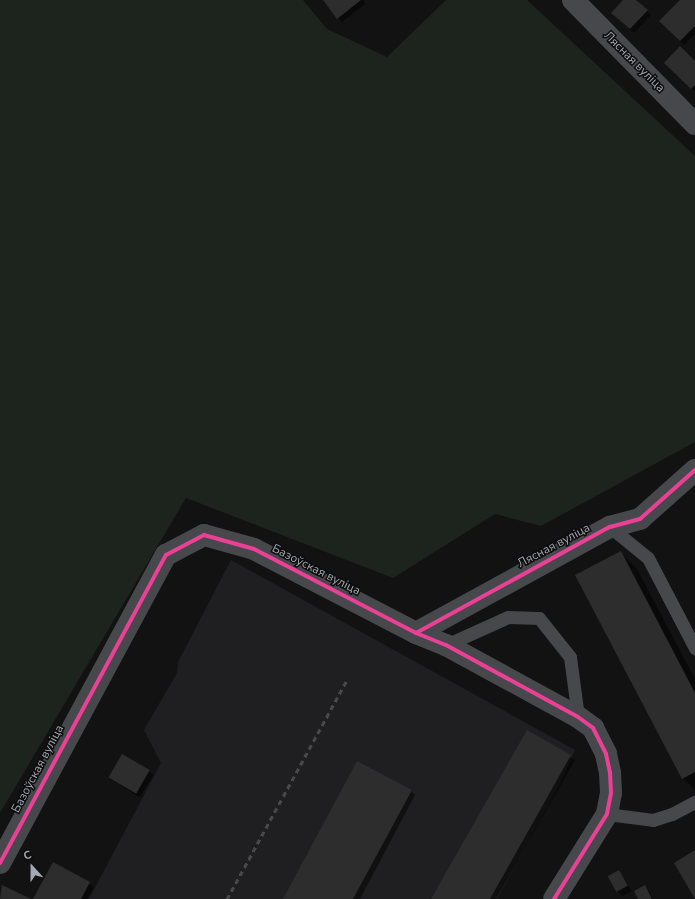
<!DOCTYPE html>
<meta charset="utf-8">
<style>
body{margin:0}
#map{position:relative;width:695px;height:899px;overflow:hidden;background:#121213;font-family:"Nunito Sans",sans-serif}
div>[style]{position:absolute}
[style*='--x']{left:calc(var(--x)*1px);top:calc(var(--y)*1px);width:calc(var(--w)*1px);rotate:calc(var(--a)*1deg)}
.built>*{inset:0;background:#1f1f21}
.green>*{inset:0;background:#1d231d}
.shadow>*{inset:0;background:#0007;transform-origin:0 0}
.building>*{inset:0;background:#2d2d2e;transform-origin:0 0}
.lane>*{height:13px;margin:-6.5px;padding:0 6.5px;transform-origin:6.5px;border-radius:6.5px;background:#47484b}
.street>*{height:22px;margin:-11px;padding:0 11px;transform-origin:11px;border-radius:11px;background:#47484b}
.rail>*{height:3px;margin-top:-1.5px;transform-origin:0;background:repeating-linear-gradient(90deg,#48494b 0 5px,transparent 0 9px)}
.cycleway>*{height:4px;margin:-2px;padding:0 2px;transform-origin:2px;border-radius:2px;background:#ea4096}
span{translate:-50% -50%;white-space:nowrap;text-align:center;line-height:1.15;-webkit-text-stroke:3px #0d0d0e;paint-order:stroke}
.street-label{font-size:12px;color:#a5a9b3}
.north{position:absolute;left:12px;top:847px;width:40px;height:40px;-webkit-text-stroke:3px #0d0d0e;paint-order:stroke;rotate:339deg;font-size:11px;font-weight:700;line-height:16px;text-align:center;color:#a5a9b3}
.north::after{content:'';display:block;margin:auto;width:14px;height:18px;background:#a5a9b3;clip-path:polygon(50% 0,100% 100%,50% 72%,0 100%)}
</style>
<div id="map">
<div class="built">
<div style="clip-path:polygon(231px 560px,575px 750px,559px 786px,497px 899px,89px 899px,161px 763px,144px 730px,177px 673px,178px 662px)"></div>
</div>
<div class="green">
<div style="clip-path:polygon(0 0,303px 0,327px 29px,387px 57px,446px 0,527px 0,695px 156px,695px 442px,541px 526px,495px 514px,393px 578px,186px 498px,0 813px)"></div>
</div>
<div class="shadow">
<div style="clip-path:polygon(324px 0,363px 0,365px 4px,342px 22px)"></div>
<div style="clip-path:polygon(624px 0,635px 0,651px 15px,634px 33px,613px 13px)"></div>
<div style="clip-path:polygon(681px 0,695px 0,695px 34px,684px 45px,660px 21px)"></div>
<div style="clip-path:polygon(665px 63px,695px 63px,695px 92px)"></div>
<div style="clip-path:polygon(621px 553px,637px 569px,695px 679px,695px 790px,683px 778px)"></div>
<div style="clip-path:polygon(527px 732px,575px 760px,496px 899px,432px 899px)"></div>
<div style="left:123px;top:756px;width:36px;height:26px;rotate:32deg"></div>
<div style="clip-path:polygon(411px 791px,415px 795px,360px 899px,284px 899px)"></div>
<div style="clip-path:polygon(53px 863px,94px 887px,87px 899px,34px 899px)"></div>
<div style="clip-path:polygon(618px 872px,632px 891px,623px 896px,618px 892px)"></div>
<div style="clip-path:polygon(645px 887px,649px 891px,653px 899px,639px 899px)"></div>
</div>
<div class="building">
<div style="clip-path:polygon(323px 0,361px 0,337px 19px)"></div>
<div style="clip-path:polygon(623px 0,636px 0,648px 10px,630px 29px,611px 13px)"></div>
<div style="clip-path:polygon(680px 0,695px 0,695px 26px,680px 41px,659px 21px)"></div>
<div style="clip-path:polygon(680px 46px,695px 61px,695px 85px,691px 89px,664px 63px)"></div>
<div style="clip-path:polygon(621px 551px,695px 693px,695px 772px,682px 779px,575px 575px)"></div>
<div style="clip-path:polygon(527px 730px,571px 755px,490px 899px,431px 899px)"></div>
<div style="left:122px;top:754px;width:32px;height:27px;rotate:30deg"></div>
<div style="clip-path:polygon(357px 761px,412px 790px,353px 899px,283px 899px)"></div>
<div style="clip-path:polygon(695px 850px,695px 899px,674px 863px)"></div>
<div style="clip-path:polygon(53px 862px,90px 882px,81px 899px,33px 899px)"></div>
<div style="left:619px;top:870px;width:18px;height:13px;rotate:61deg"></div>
<div style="clip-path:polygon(2px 885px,31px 899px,0 899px)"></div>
<div style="clip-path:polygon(645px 885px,652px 899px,638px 899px,634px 891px)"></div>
</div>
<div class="lane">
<div style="--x:610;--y:527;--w:49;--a:39.2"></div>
<div style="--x:648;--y:558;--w:102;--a:62.4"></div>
<div style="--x:446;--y:645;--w:68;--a:-24.3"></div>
<div style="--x:508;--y:617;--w:31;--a:2"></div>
<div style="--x:539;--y:618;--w:50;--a:51.5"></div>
<div style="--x:570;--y:657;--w:61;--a:82.4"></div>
<div style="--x:607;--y:814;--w:46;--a:7.4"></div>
<div style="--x:653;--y:820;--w:20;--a:-18"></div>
<div style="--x:672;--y:814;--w:26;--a:-28"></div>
</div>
<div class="street">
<div style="--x:573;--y:0;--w:174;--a:45.5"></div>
<div style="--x:416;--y:633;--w:221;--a:-28.7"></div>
<div style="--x:610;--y:527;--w:31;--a:-15"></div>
<div style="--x:640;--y:519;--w:74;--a:-41.7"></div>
<div style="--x:0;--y:863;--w:350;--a:-61.7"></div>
<div style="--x:166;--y:555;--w:43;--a:-27.8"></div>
<div style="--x:204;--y:535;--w:52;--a:15.6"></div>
<div style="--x:254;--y:549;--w:182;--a:27.4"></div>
<div style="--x:416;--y:633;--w:32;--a:22"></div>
<div style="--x:446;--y:645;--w:150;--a:28.6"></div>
<div style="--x:578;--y:717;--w:19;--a:36"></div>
<div style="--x:593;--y:728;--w:29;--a:63"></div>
<div style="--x:606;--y:754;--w:19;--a:78"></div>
<div style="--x:610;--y:773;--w:20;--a:87"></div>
<div style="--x:611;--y:793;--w:21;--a:101"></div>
<div style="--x:607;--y:814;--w:100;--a:121.9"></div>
</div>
<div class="rail">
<div style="--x:227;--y:899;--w:250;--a:-61.3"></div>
</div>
<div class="cycleway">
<div style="--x:416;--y:633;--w:221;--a:-28.7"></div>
<div style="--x:610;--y:527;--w:31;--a:-15"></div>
<div style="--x:640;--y:519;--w:74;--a:-41.7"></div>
<div style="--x:0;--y:863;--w:350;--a:-61.7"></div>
<div style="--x:166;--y:555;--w:43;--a:-27.8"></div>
<div style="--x:204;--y:535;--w:52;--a:15.6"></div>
<div style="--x:254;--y:549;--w:182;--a:27.4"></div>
<div style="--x:416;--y:633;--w:32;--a:22"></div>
<div style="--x:446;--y:645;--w:150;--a:28.6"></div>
<div style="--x:578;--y:717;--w:19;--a:36"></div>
<div style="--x:593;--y:728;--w:29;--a:63"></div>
<div style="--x:606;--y:754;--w:19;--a:78"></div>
<div style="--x:610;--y:773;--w:20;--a:87"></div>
<div style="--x:611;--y:793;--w:21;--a:101"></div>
<div style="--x:607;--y:814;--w:100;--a:121.9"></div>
</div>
<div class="street-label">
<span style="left:634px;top:62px;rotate:45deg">Лясная вуліца</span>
<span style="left:554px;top:546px;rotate:-28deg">Лясная вуліца</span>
<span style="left:316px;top:570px;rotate:27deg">Базоўская вуліца</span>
<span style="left:38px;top:769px;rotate:-62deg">Базоўская вуліца</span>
</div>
<div class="north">С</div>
</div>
